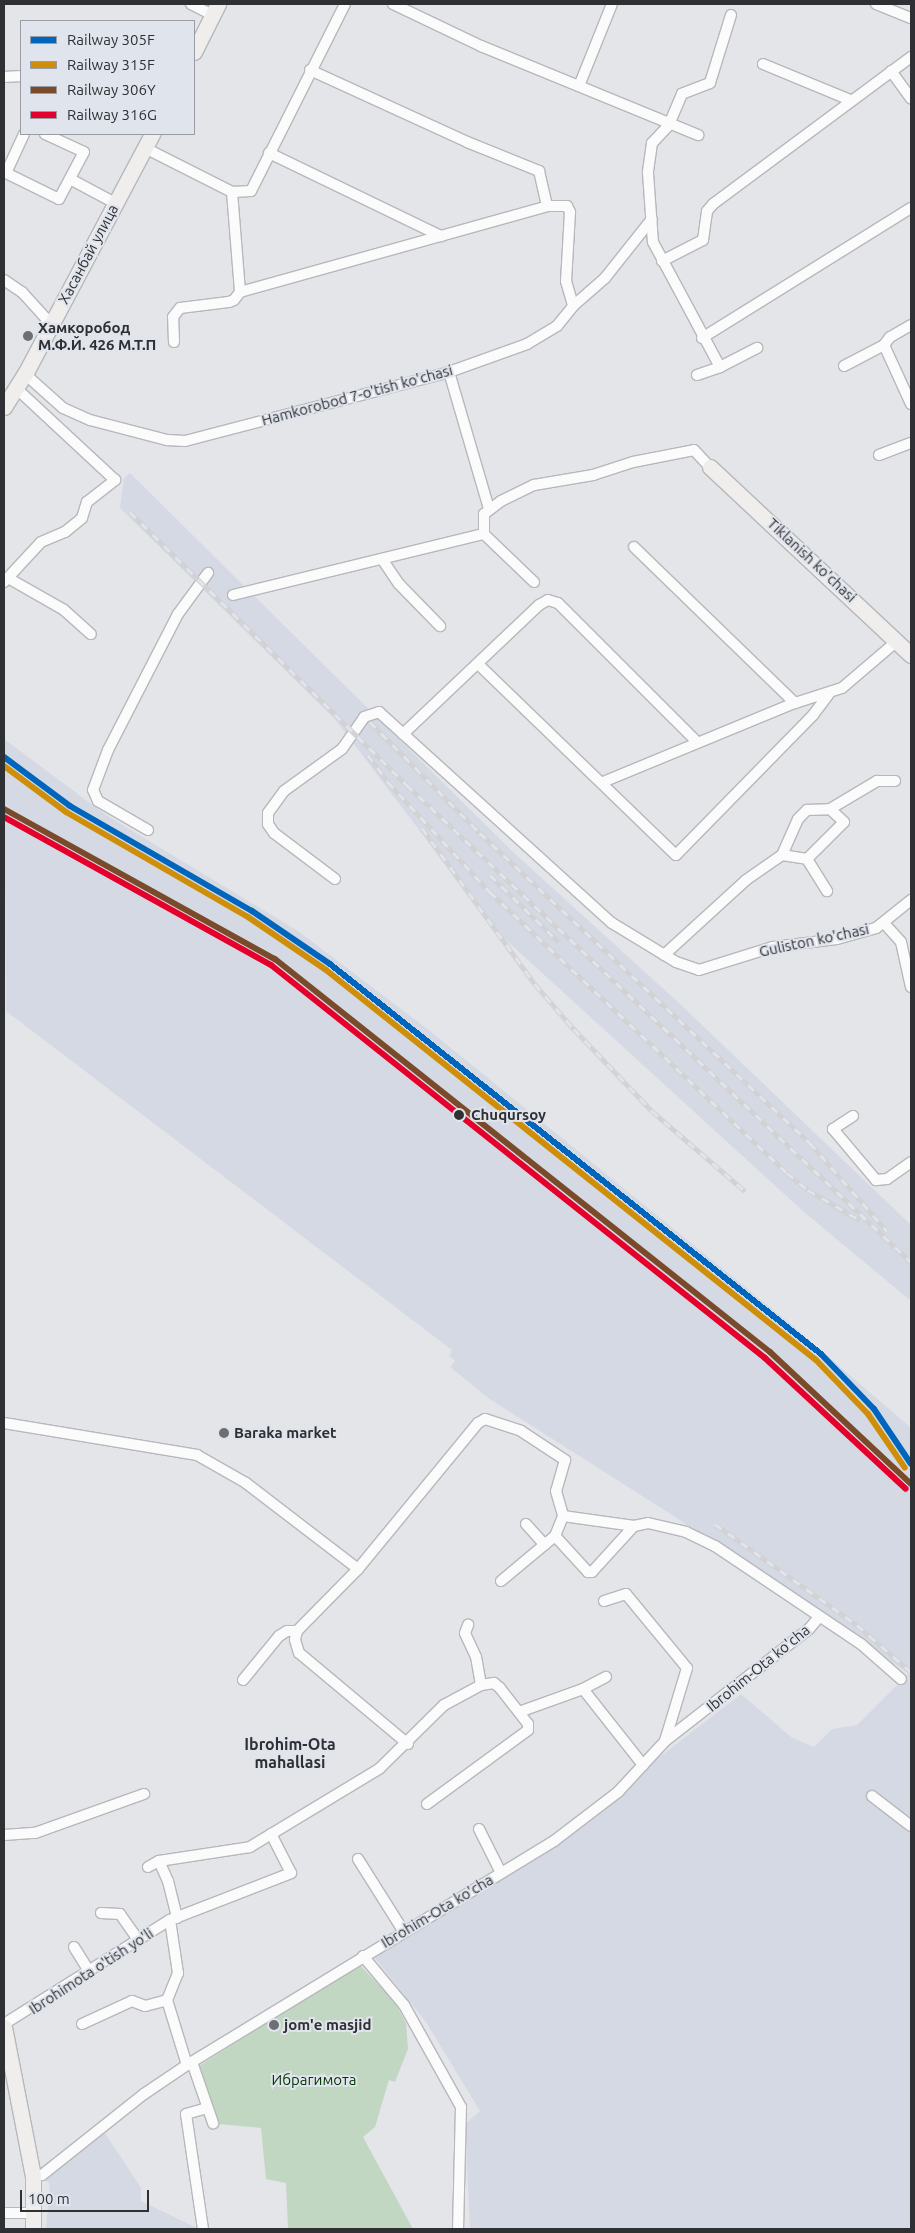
<!DOCTYPE html>
<meta charset="utf-8">
<style>
body{margin:0}
#map{position:relative;width:915px;height:2233px;overflow:hidden;background:#e3e5e9;font-family:Ubuntu,sans-serif}
div>[style]{position:absolute}
[style*='--x']{left:calc(var(--x)*1px);top:calc(var(--y)*1px);width:calc(var(--w)*1px);rotate:calc(var(--a)*1deg)}
.built>*{inset:0;background:#d4d9e3}
.green>*{inset:0;background:#c2d7c2}
.roads{filter:drop-shadow(1px 0 #b6b8bb) drop-shadow(-1px 0 #b6b8bb) drop-shadow(0 1px #b6b8bb) drop-shadow(0 -1px #b6b8bb)}
.street>*{height:10px;margin:-5px;padding:0 5px;transform-origin:5px;border-radius:5px;background:#fbfbfc}
.secondary>*{height:15px;margin:-7.5px;padding:0 7.5px;transform-origin:7.5px;border-radius:7.5px;background:#efeeec}
.rail>*{height:4.5px;margin-top:-2.25px;transform-origin:0;background:repeating-linear-gradient(90deg,#e0e4ec 0 8px,#d2d2d4 0 16px);box-sizing:border-box;border-block:1px solid #d2d2d4}
.rail-1>*{height:6px;margin:-3px;padding:0 3px;transform-origin:3px;border-radius:3px;background:#0065bd}
.rail-2>*{height:6px;margin:-3px;padding:0 3px;transform-origin:3px;border-radius:3px;background:#cf8e0a}
.rail-3>*{height:6px;margin:-3px;padding:0 3px;transform-origin:3px;border-radius:3px;background:#7a4b2a}
.rail-4>*{height:6px;margin:-3px;padding:0 3px;transform-origin:3px;border-radius:3px;background:#e4002b}
.dots>*{width:14px;height:14px;translate:-50% -50%;box-sizing:border-box;border:2px solid #e0e4ec;border-radius:50%}
span{translate:-50% -50%;white-space:nowrap;text-align:center;line-height:1.15;-webkit-text-stroke:4px #e0e4ec;paint-order:stroke}
.street-label{font-size:15px;color:#2f3033}
.poi-label{font-size:15px;color:#2f3033;font-weight:700}
.left{translate:0 -50%;text-align:left}
.stop-label{font-size:15px;color:#2f3033;font-weight:700}
.park-label{font-size:15px;color:#003600}
.neighbourhood-label{font-size:16px;color:#2f3033;font-weight:700}
.frame{position:absolute;inset:0;border:5px solid #2f3033;pointer-events:none}
.legend{position:absolute;left:20px;top:20px;width:175px;height:115px;box-sizing:border-box;background:#e0e4ec;border:1px solid #999ca2;margin:0;padding:6px 9px;list-style:none;font-size:15px;color:#2f3033}
.legend li{display:flex;align-items:center;gap:10px;height:25px}
.legend b{width:25px;border:1px solid #999ca2}
.scale{position:absolute;left:20px;top:2190px;width:129px;height:22px;box-sizing:border-box;border:2px solid #2f3033;border-top:0;padding-left:6px;font-size:15px;line-height:18px;white-space:nowrap;color:#2f3033;-webkit-text-stroke:4px #e0e4ec;paint-order:stroke}
</style>
<div id="map">
<div class="built">
<div style="clip-path:polygon(130px 473px,512px 851px,680px 1004px,911px 1225px,911px 1301px,804px 1212px,495px 930px,335px 719px,120px 508px,124px 478px)"></div>
<div style="clip-path:polygon(4px 739px,106px 815px,298px 931px,430px 1031px,787px 1321px,911px 1428px,911px 1675px,669px 1513px,491px 1400px,450px 1367px,455px 1361px,449px 1356px,452px 1350px,6px 1011px)"></div>
<div style="clip-path:polygon(908px 1674px,911px 1677px,911px 2229px,470px 2229px,465px 2124px,480px 2111px,426px 2022px,374px 1957px,606px 1807px,625px 1793px,657px 1759px,741px 1694px,791px 1737px,814px 1747px,832px 1729px,857px 1725px)"></div>
<div style="clip-path:polygon(105px 2133px,141px 2188px,141px 2201px,199px 2229px,46px 2229px,50px 2184px,44px 2179px)"></div>
</div>
<div class="green">
<div style="clip-path:polygon(359px 1964px,394px 2001px,406px 2023px,408px 2049px,395px 2082px,389px 2080px,375px 2127px,363px 2137px,413px 2229px,288px 2229px,286px 2183px,266px 2179px,261px 2128px,219px 2124px,199px 2066px)"></div>
</div>
<div class="roads">
<div class="street">
<div style="--x:191;--y:4;--w:25;--a:27"></div>
<div style="--x:393;--y:4;--w:98;--a:25.5"></div>
<div style="--x:481;--y:46;--w:235;--a:22.3"></div>
<div style="--x:876;--y:4;--w:38;--a:22"></div>
<div style="--x:731;--y:15;--w:71;--a:107.2"></div>
<div style="--x:710;--y:83;--w:30;--a:159"></div>
<div style="--x:682;--y:94;--w:34;--a:113"></div>
<div style="--x:669;--y:125;--w:25;--a:133"></div>
<div style="--x:652;--y:143;--w:30;--a:98"></div>
<div style="--x:648;--y:173;--w:69;--a:85.9"></div>
<div style="--x:653;--y:242;--w:142;--a:61.8"></div>
<div style="--x:720;--y:367;--w:42;--a:-27.2"></div>
<div style="--x:763;--y:64;--w:94;--a:22.5"></div>
<div style="--x:310;--y:70;--w:173;--a:24.6"></div>
<div style="--x:467;--y:142;--w:78;--a:21.9"></div>
<div style="--x:539;--y:171;--w:36;--a:77"></div>
<div style="--x:891;--y:71;--w:34;--a:54"></div>
<div style="--x:4;--y:77;--w:17;--a:-3"></div>
<div style="--x:579;--y:86;--w:88;--a:-68.1"></div>
<div style="--x:24;--y:134;--w:43;--a:114.8"></div>
<div style="--x:6;--y:173;--w:59;--a:26.1"></div>
<div style="--x:59;--y:199;--w:53;--a:-62"></div>
<div style="--x:84;--y:152;--w:43;--a:-155.2"></div>
<div style="--x:145;--y:148;--w:97;--a:26.8"></div>
<div style="--x:232;--y:192;--w:19;--a:-3"></div>
<div style="--x:251;--y:191;--w:209;--a:-63.3"></div>
<div style="--x:269;--y:153;--w:191;--a:25.8"></div>
<div style="--x:70;--y:179;--w:51;--a:28.1"></div>
<div style="--x:232;--y:192;--w:100;--a:85.4"></div>
<div style="--x:240;--y:292;--w:319;--a:-15.6"></div>
<div style="--x:547;--y:206;--w:20;--a:0"></div>
<div style="--x:567;--y:206;--w:7;--a:63"></div>
<div style="--x:570;--y:212;--w:69;--a:93.3"></div>
<div style="--x:566;--y:281;--w:26;--a:74"></div>
<div style="--x:662;--y:261;--w:46;--a:-27.1"></div>
<div style="--x:703;--y:240;--w:29;--a:-82"></div>
<div style="--x:707;--y:211;--w:9;--a:-49"></div>
<div style="--x:713;--y:204;--w:247;--a:-36.6"></div>
<div style="--x:4;--y:280;--w:22;--a:34"></div>
<div style="--x:22;--y:292;--w:43;--a:47.8"></div>
<div style="--x:911;--y:325;--w:24;--a:150"></div>
<div style="--x:890;--y:337;--w:10;--a:127"></div>
<div style="--x:884;--y:345;--w:65;--a:65.4"></div>
<div style="--x:702;--y:338;--w:246;--a:-31.9"></div>
<div style="--x:174;--y:342;--w:25;--a:-92"></div>
<div style="--x:173;--y:317;--w:11;--a:-52"></div>
<div style="--x:180;--y:308;--w:49;--a:-7"></div>
<div style="--x:229;--y:302;--w:5;--a:-22"></div>
<div style="--x:234;--y:300;--w:10;--a:-53"></div>
<div style="--x:844;--y:366;--w:45;--a:-27.7"></div>
<div style="--x:449;--y:372;--w:143;--a:73.7"></div>
<div style="--x:25;--y:374;--w:51;--a:41.8"></div>
<div style="--x:63;--y:408;--w:30;--a:24"></div>
<div style="--x:90;--y:420;--w:80;--a:14.6"></div>
<div style="--x:167;--y:440;--w:18;--a:3"></div>
<div style="--x:185;--y:441;--w:273;--a:-14.6"></div>
<div style="--x:449;--y:372;--w:83;--a:-19.7"></div>
<div style="--x:527;--y:344;--w:35;--a:-31"></div>
<div style="--x:557;--y:326;--w:26;--a:-51"></div>
<div style="--x:573;--y:306;--w:43;--a:-41.2"></div>
<div style="--x:605;--y:278;--w:75;--a:-51.5"></div>
<div style="--x:697;--y:375;--w:24;--a:-19"></div>
<div style="--x:879;--y:455;--w:34;--a:-21"></div>
<div style="--x:634;--y:547;--w:224;--a:44.1"></div>
<div style="--x:382;--y:559;--w:30;--a:56"></div>
<div style="--x:399;--y:584;--w:59;--a:45.7"></div>
<div style="--x:8;--y:578;--w:64;--a:29.7"></div>
<div style="--x:64;--y:610;--w:36;--a:42"></div>
<div style="--x:4;--y:582;--w:54;--a:-47.2"></div>
<div style="--x:41;--y:542;--w:26;--a:-23"></div>
<div style="--x:65;--y:532;--w:22;--a:-39"></div>
<div style="--x:82;--y:518;--w:17;--a:-73"></div>
<div style="--x:87;--y:502;--w:36;--a:-38"></div>
<div style="--x:115;--y:480;--w:135;--a:-137.1"></div>
<div style="--x:534;--y:582;--w:69;--a:-136.2"></div>
<div style="--x:484;--y:534;--w:20;--a:-90"></div>
<div style="--x:484;--y:514;--w:21;--a:-37"></div>
<div style="--x:501;--y:501;--w:37;--a:-26"></div>
<div style="--x:534;--y:485;--w:60;--a:-9.6"></div>
<div style="--x:593;--y:475;--w:42;--a:-18"></div>
<div style="--x:633;--y:462;--w:62;--a:-11.1"></div>
<div style="--x:694;--y:450;--w:23;--a:47"></div>
<div style="--x:233;--y:595;--w:258;--a:-13.7"></div>
<div style="--x:478;--y:664;--w:275;--a:44"></div>
<div style="--x:676;--y:855;--w:196;--a:-45.6"></div>
<div style="--x:813;--y:715;--w:26;--a:-53"></div>
<div style="--x:403;--y:734;--w:187;--a:-43.5"></div>
<div style="--x:539;--y:605;--w:10;--a:-29"></div>
<div style="--x:548;--y:600;--w:10;--a:17"></div>
<div style="--x:558;--y:603;--w:197;--a:45"></div>
<div style="--x:603;--y:782;--w:208;--a:-22.4"></div>
<div style="--x:795;--y:703;--w:49;--a:-17.7"></div>
<div style="--x:842;--y:688;--w:72;--a:-40.5"></div>
<div style="--x:148;--y:830;--w:58;--a:-149.9"></div>
<div style="--x:98;--y:801;--w:12;--a:-114"></div>
<div style="--x:93;--y:790;--w:43;--a:-69.4"></div>
<div style="--x:108;--y:750;--w:153;--a:-62.8"></div>
<div style="--x:178;--y:614;--w:51;--a:-53.8"></div>
<div style="--x:782;--y:855;--w:25;--a:9"></div>
<div style="--x:807;--y:859;--w:38;--a:58"></div>
<div style="--x:807;--y:859;--w:52;--a:-45"></div>
<div style="--x:844;--y:822;--w:19;--a:-137"></div>
<div style="--x:335;--y:879;--w:76;--a:-143"></div>
<div style="--x:274;--y:833;--w:11;--a:-124"></div>
<div style="--x:268;--y:824;--w:11;--a:-90"></div>
<div style="--x:268;--y:813;--w:27;--a:-54"></div>
<div style="--x:284;--y:791;--w:72;--a:-35.9"></div>
<div style="--x:342;--y:749;--w:39;--a:-55"></div>
<div style="--x:364;--y:717;--w:16;--a:-18"></div>
<div style="--x:379;--y:712;--w:314;--a:42.2"></div>
<div style="--x:612;--y:923;--w:75;--a:31.4"></div>
<div style="--x:676;--y:962;--w:24;--a:19"></div>
<div style="--x:699;--y:970;--w:77;--a:-17.3"></div>
<div style="--x:773;--y:947;--w:64;--a:-7.1"></div>
<div style="--x:837;--y:939;--w:41;--a:-15.8"></div>
<div style="--x:876;--y:928;--w:45;--a:-38.7"></div>
<div style="--x:884;--y:923;--w:25;--a:48"></div>
<div style="--x:901;--y:942;--w:46;--a:77.5"></div>
<div style="--x:664;--y:955;--w:111;--a:-42.4"></div>
<div style="--x:746;--y:880;--w:44;--a:-34.8"></div>
<div style="--x:782;--y:855;--w:39;--a:-66"></div>
<div style="--x:798;--y:819;--w:13;--a:-45"></div>
<div style="--x:807;--y:810;--w:23;--a:-2"></div>
<div style="--x:830;--y:809;--w:55;--a:-30.8"></div>
<div style="--x:877;--y:781;--w:18;--a:0"></div>
<div style="--x:853;--y:1116;--w:24;--a:147"></div>
<div style="--x:833;--y:1129;--w:67;--a:49.9"></div>
<div style="--x:876;--y:1180;--w:11;--a:-5"></div>
<div style="--x:887;--y:1179;--w:29;--a:-35"></div>
<div style="--x:4;--y:1423;--w:196;--a:9.4"></div>
<div style="--x:197;--y:1455;--w:56;--a:29.7"></div>
<div style="--x:246;--y:1483;--w:141;--a:37.5"></div>
<div style="--x:526;--y:1524;--w:28;--a:48"></div>
<div style="--x:555;--y:1536;--w:49;--a:47.5"></div>
<div style="--x:588;--y:1572;--w:4;--a:0"></div>
<div style="--x:592;--y:1572;--w:62;--a:-47.6"></div>
<div style="--x:501;--y:1581;--w:70;--a:-39.8"></div>
<div style="--x:555;--y:1536;--w:22;--a:-68"></div>
<div style="--x:604;--y:1601;--w:23;--a:-18"></div>
<div style="--x:626;--y:1594;--w:96;--a:50.5"></div>
<div style="--x:687;--y:1668;--w:76;--a:106.8"></div>
<div style="--x:243;--y:1680;--w:57;--a:-50.7"></div>
<div style="--x:279;--y:1636;--w:9;--a:-32"></div>
<div style="--x:287;--y:1631;--w:10;--a:0"></div>
<div style="--x:583;--y:1689;--w:97;--a:51.7"></div>
<div style="--x:519;--y:1712;--w:68;--a:-19.8"></div>
<div style="--x:583;--y:1689;--w:26;--a:-28"></div>
<div style="--x:408;--y:1744;--w:142;--a:-140.1"></div>
<div style="--x:299;--y:1653;--w:14;--a:-107"></div>
<div style="--x:295;--y:1640;--w:9;--a:-77"></div>
<div style="--x:297;--y:1631;--w:87;--a:-45.5"></div>
<div style="--x:358;--y:1569;--w:189;--a:-50.6"></div>
<div style="--x:478;--y:1423;--w:8;--a:-30"></div>
<div style="--x:485;--y:1419;--w:38;--a:18"></div>
<div style="--x:521;--y:1431;--w:53;--a:33.4"></div>
<div style="--x:565;--y:1460;--w:32;--a:106"></div>
<div style="--x:556;--y:1491;--w:26;--a:74"></div>
<div style="--x:563;--y:1516;--w:72;--a:8"></div>
<div style="--x:634;--y:1526;--w:14;--a:-12"></div>
<div style="--x:648;--y:1523;--w:39;--a:13"></div>
<div style="--x:686;--y:1532;--w:32;--a:26"></div>
<div style="--x:715;--y:1546;--w:176;--a:33.9"></div>
<div style="--x:861;--y:1644;--w:53;--a:41.2"></div>
<div style="--x:872;--y:1796;--w:49;--a:37.6"></div>
<div style="--x:427;--y:1804;--w:125;--a:-36.2"></div>
<div style="--x:528;--y:1730;--w:6;--a:-90"></div>
<div style="--x:528;--y:1724;--w:46;--a:-127.9"></div>
<div style="--x:500;--y:1688;--w:8;--a:-140"></div>
<div style="--x:494;--y:1683;--w:13;--a:171"></div>
<div style="--x:479;--y:1829;--w:49;--a:63.4"></div>
<div style="--x:4;--y:1835;--w:31;--a:-4"></div>
<div style="--x:35;--y:1833;--w:116;--a:-19.7"></div>
<div style="--x:358;--y:1859;--w:86;--a:57.8"></div>
<div style="--x:159;--y:1861;--w:22;--a:66"></div>
<div style="--x:168;--y:1881;--w:38;--a:76"></div>
<div style="--x:148;--y:1867;--w:13;--a:-29"></div>
<div style="--x:159;--y:1861;--w:92;--a:-8.7"></div>
<div style="--x:250;--y:1847;--w:151;--a:-31.2"></div>
<div style="--x:379;--y:1769;--w:91;--a:-44.6"></div>
<div style="--x:444;--y:1705;--w:42;--a:-28.4"></div>
<div style="--x:481;--y:1685;--w:28;--a:-100"></div>
<div style="--x:476;--y:1657;--w:26;--a:-115"></div>
<div style="--x:465;--y:1633;--w:9;--a:-69"></div>
<div style="--x:101;--y:1913;--w:19;--a:3"></div>
<div style="--x:120;--y:1914;--w:32;--a:55"></div>
<div style="--x:170;--y:1920;--w:54;--a:81.4"></div>
<div style="--x:178;--y:1973;--w:29;--a:112"></div>
<div style="--x:167;--y:2000;--w:68;--a:72.9"></div>
<div style="--x:74;--y:1947;--w:28;--a:58"></div>
<div style="--x:363;--y:1956;--w:64;--a:50.1"></div>
<div style="--x:404;--y:2005;--w:117;--a:60.8"></div>
<div style="--x:461;--y:2107;--w:122;--a:91.4"></div>
<div style="--x:4;--y:2024;--w:196;--a:-32.1"></div>
<div style="--x:170;--y:1920;--w:130;--a:-21.2"></div>
<div style="--x:291;--y:1873;--w:44;--a:-117.1"></div>
<div style="--x:82;--y:2024;--w:55;--a:-24.7"></div>
<div style="--x:132;--y:2001;--w:14;--a:21"></div>
<div style="--x:145;--y:2006;--w:23;--a:-15"></div>
<div style="--x:192;--y:2062;--w:65;--a:71"></div>
<div style="--x:33;--y:2176;--w:9;--a:-6"></div>
<div style="--x:42;--y:2175;--w:130;--a:-38.5"></div>
<div style="--x:144;--y:2094;--w:52;--a:-34"></div>
<div style="--x:187;--y:2065;--w:430;--a:-31.4"></div>
<div style="--x:554;--y:1841;--w:81;--a:-37.4"></div>
<div style="--x:618;--y:1792;--w:69;--a:-47.3"></div>
<div style="--x:665;--y:1741;--w:182;--a:-37.9"></div>
<div style="--x:809;--y:1629;--w:16;--a:-50"></div>
<div style="--x:4;--y:2213;--w:31;--a:0"></div>
<div style="--x:203;--y:2229;--w:116;--a:-98.4"></div>
<div style="--x:186;--y:2114;--w:22;--a:-16"></div>
</div>
<div class="secondary">
<div style="--x:194;--y:52;--w:54;--a:-63.4"></div>
<div style="--x:4;--y:407;--w:39;--a:-58"></div>
<div style="--x:25;--y:374;--w:272;--a:-62.1"></div>
<div style="--x:710;--y:467;--w:275;--a:43.1"></div>
<div style="--x:4;--y:2027;--w:152;--a:79"></div>
<div style="--x:33;--y:2176;--w:53;--a:90"></div>
</div>
</div>
<div class="rail">
<div style="--x:130;--y:512;--w:389;--a:44.6"></div>
<div style="--x:407;--y:785;--w:694;--a:43.42"></div>
<div style="--x:370;--y:722;--w:156;--a:45.3"></div>
<div style="--x:480;--y:833;--w:453;--a:43.2"></div>
<div style="--x:810;--y:1143;--w:117;--a:48.8"></div>
<div style="--x:368;--y:755;--w:34;--a:53"></div>
<div style="--x:388;--y:782;--w:150;--a:47.2"></div>
<div style="--x:490;--y:892;--w:409;--a:43.4"></div>
<div style="--x:787;--y:1173;--w:27;--a:39"></div>
<div style="--x:808;--y:1190;--w:60;--a:30"></div>
<div style="--x:422;--y:828;--w:193;--a:54.1"></div>
<div style="--x:535;--y:984;--w:60;--a:49.1"></div>
<div style="--x:574;--y:1029;--w:113;--a:46.4"></div>
<div style="--x:652;--y:1111;--w:123;--a:40.7"></div>
<div style="--x:490;--y:875;--w:96;--a:44.2"></div>
<div style="--x:715;--y:1524;--w:174;--a:35.4"></div>
<div style="--x:857;--y:1625;--w:72;--a:41"></div>
</div>
<div class="rail-1">
<div style="--x:4;--y:757;--w:82;--a:36.6"></div>
<div style="--x:70;--y:806;--w:210;--a:30"></div>
<div style="--x:252;--y:911;--w:94;--a:34.2"></div>
<div style="--x:330;--y:964;--w:627;--a:38.46"></div>
<div style="--x:821;--y:1354;--w:76;--a:46.1"></div>
<div style="--x:874;--y:1409;--w:66;--a:56.1"></div>
</div>
<div class="rail-2">
<div style="--x:4;--y:766;--w:77;--a:36.6"></div>
<div style="--x:66;--y:812;--w:210;--a:30"></div>
<div style="--x:248;--y:917;--w:94;--a:34.2"></div>
<div style="--x:326;--y:970;--w:626;--a:38.52"></div>
<div style="--x:816;--y:1360;--w:75;--a:46.1"></div>
<div style="--x:868;--y:1414;--w:65;--a:55.6"></div>
</div>
<div class="rail-3">
<div style="--x:4;--y:809;--w:310;--a:29"></div>
<div style="--x:275;--y:959;--w:632;--a:38.45"></div>
<div style="--x:770;--y:1352;--w:193;--a:43.1"></div>
</div>
<div class="rail-4">
<div style="--x:4;--y:817;--w:305;--a:29"></div>
<div style="--x:271;--y:965;--w:631;--a:38.5"></div>
<div style="--x:765;--y:1358;--w:192;--a:42.9"></div>
</div>
<div class="dots">
<div style="left:28px;top:336px;background:#6e6f73"></div>
<div style="left:459px;top:1115px;background:#2f3033"></div>
<div style="left:224px;top:1433px;background:#6e6f73"></div>
<div style="left:274px;top:2025px;background:#6e6f73"></div>
</div>
<div class="street-label">
<span style="left:88px;top:254px;rotate:-62deg">Хасанбай улица</span>
<span style="left:357px;top:395px;rotate:-15deg">Hamkorobod 7-o'tish ko'chasi</span>
<span style="left:812px;top:560px;rotate:43deg">Tiklanish ko'chasi</span>
<span style="left:814px;top:940px;rotate:-12deg">Guliston ko'chasi</span>
<span style="left:758px;top:1668px;rotate:-39deg">Ibrohim-Ota ko'cha</span>
<span style="left:437px;top:1911px;rotate:-31deg">Ibrohim-Ota ko'cha</span>
<span style="left:91px;top:1971px;rotate:-33deg">Ibrohimota o'tish yo'li</span>
</div>
<div class="poi-label">
<span class="left" style="left:38px;top:336px">Хамкоробод<br>М.Ф.Й. 426 М.Т.П</span>
<span class="left" style="left:234px;top:1433px">Baraka market</span>
<span class="left" style="left:284px;top:2025px">jom'e masjid</span>
</div>
<div class="stop-label">
<span class="left" style="left:471px;top:1115px">Chuqursoy</span>
</div>
<div class="park-label">
<span style="left:314px;top:2080px">Ибрагимота</span>
</div>
<div class="neighbourhood-label">
<span style="left:290px;top:1753px">Ibrohim-Ota<br>mahallasi</span>
</div>
<div class="frame"></div>
<ul class="legend">
<li><b style="height:6px;background:#0065bd"></b>Railway 305F</li>
<li><b style="height:6px;background:#cf8e0a"></b>Railway 315F</li>
<li><b style="height:6px;background:#7a4b2a"></b>Railway 306Y</li>
<li><b style="height:6px;background:#e4002b"></b>Railway 316G</li>
</ul>
<div class="scale">100 m</div>
</div>
